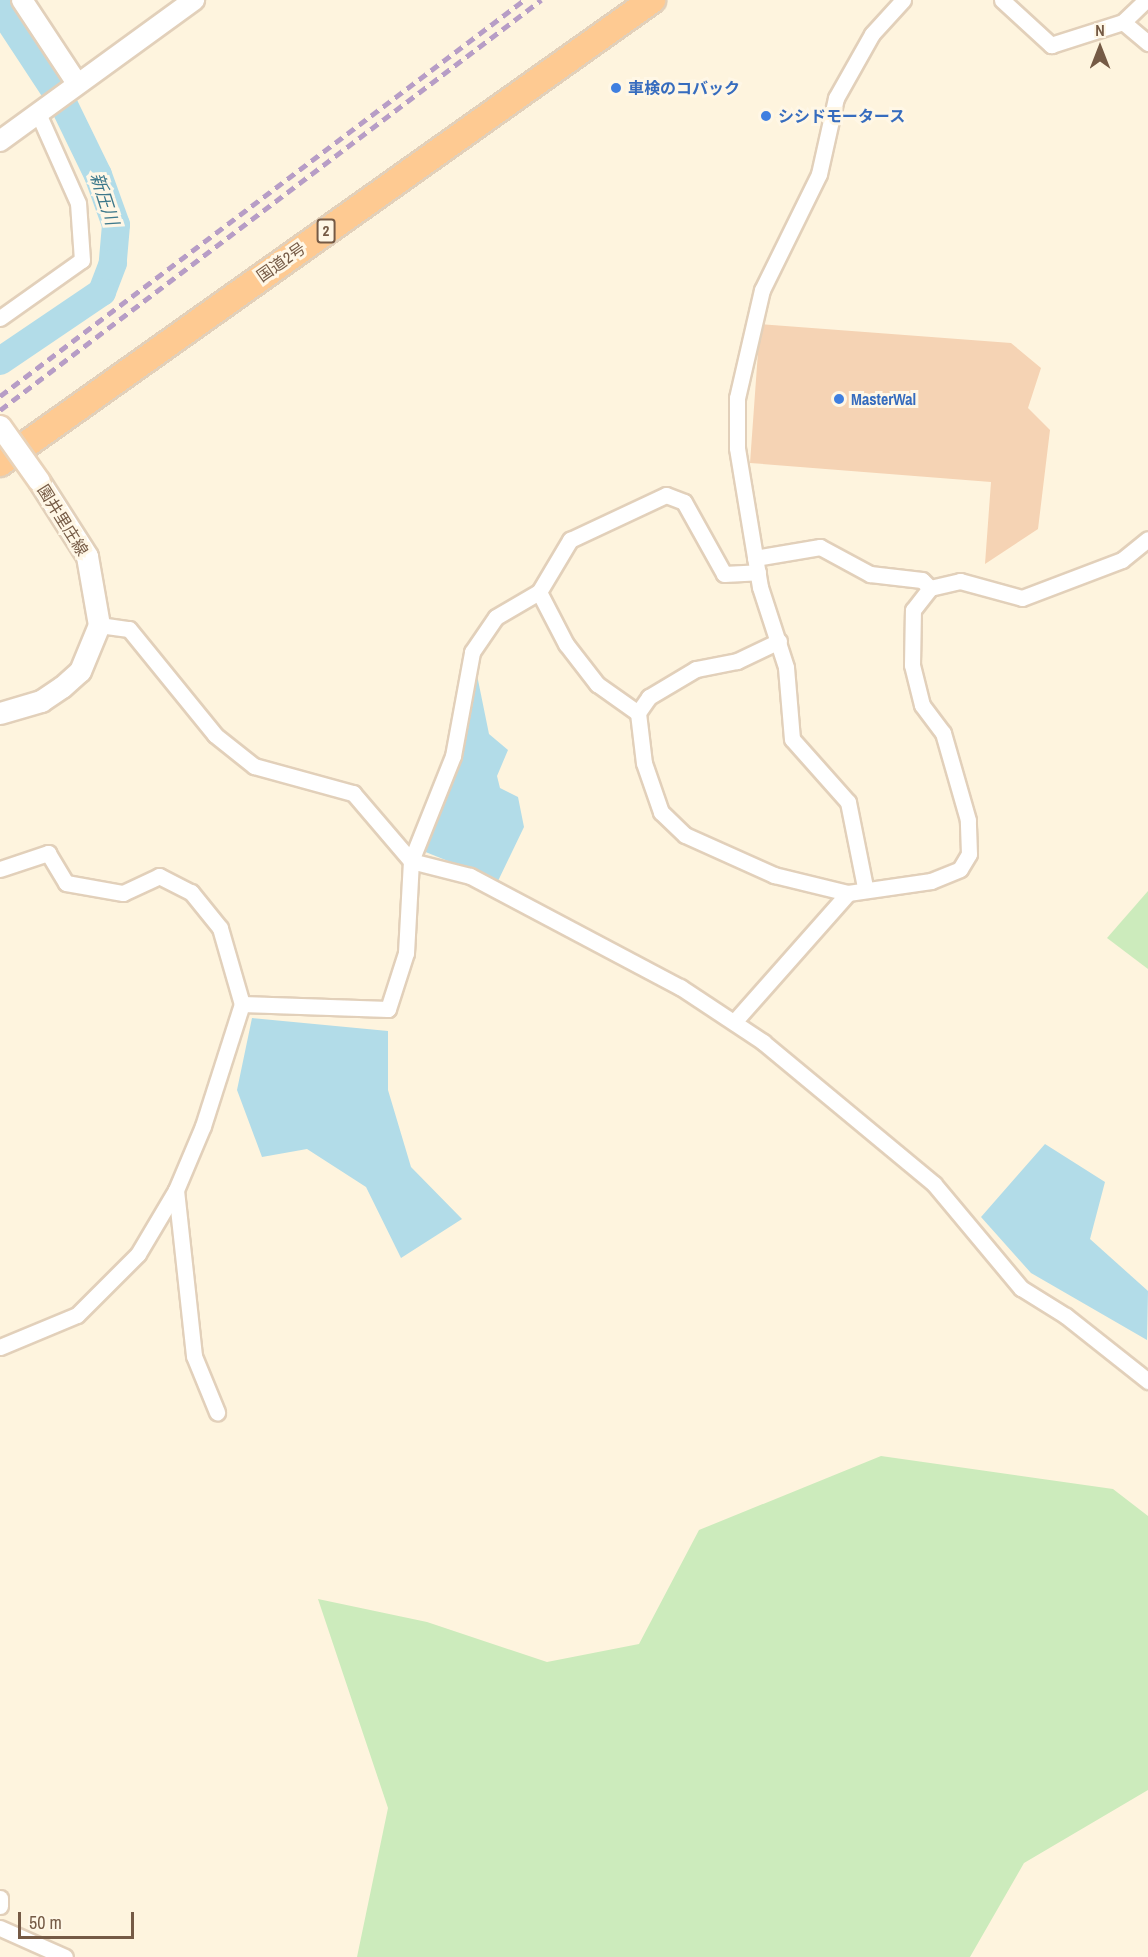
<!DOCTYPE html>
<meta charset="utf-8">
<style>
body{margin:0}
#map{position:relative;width:1148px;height:1957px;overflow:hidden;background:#fef4de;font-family:"Archivo Narrow","Noto Sans JP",sans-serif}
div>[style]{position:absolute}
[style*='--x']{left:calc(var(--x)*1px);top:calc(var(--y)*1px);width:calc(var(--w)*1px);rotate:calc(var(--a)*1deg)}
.green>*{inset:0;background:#ccebbc}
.water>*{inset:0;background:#b2dce8}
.river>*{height:28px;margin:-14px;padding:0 14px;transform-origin:14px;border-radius:14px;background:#b2dce8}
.building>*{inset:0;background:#f5d3b4}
.roads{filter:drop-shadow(2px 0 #e2d0ba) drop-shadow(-2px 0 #e2d0ba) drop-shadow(0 2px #e2d0ba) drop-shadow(0 -2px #e2d0ba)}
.minor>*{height:15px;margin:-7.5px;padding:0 7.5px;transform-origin:7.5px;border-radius:7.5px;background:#fff}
.tertiary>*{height:20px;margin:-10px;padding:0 10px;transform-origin:10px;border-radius:10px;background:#fff}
.secondary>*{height:21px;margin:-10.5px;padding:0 10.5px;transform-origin:10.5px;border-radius:10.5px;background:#fff}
.trunk>*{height:26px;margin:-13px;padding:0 13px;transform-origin:13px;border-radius:13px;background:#feca92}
.rail>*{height:4.5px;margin-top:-2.25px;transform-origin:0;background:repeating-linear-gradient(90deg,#b79dc6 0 9px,transparent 0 15px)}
.bridges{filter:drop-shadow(2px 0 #e9d3b9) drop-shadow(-2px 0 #e9d3b9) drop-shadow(0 2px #e9d3b9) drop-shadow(0 -2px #e9d3b9)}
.secondary-bridge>*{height:21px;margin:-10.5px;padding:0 10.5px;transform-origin:10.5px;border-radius:10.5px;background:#fff}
.dots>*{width:16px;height:16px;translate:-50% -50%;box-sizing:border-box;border:3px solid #fff7e6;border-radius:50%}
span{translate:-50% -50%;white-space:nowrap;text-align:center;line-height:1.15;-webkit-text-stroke:6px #fff7e6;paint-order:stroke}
.shield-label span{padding:2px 4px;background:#fff7e6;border:2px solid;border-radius:4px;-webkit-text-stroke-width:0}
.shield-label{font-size:15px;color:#755a45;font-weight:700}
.shop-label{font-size:16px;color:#366cbe;font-weight:700}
.left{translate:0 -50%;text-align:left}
.street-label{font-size:16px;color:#755a45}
.water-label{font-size:18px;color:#3d788b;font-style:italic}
.north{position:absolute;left:1070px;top:18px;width:60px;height:60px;-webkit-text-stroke:4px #fff7e6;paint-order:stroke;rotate:0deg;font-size:16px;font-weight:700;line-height:24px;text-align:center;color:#755a45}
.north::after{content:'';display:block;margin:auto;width:21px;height:27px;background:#755a45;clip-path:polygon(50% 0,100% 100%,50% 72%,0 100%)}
.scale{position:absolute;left:18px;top:1912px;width:116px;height:27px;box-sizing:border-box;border:3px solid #755a45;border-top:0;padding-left:8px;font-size:18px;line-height:21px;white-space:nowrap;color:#755a45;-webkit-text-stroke:4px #fff7e6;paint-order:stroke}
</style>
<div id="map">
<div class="green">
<div style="clip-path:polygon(1148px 891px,1148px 969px,1107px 938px)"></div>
<div style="clip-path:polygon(881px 1456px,1113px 1489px,1148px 1516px,1148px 1790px,1024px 1863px,970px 1957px,357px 1957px,388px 1808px,318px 1599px,427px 1622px,547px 1662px,639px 1644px,699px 1530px)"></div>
</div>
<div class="water">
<div style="clip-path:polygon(477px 675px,489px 734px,508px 750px,497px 776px,500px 788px,518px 797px,524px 827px,498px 881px,423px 851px,450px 778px,469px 684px)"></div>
<div style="clip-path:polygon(252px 1018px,388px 1031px,388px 1090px,411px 1167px,462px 1219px,401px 1258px,366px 1187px,307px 1149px,262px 1157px,237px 1090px)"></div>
<div style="clip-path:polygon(1045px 1144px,1105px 1182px,1090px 1239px,1148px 1291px,1147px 1340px,1031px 1273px,981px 1217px)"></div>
</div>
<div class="river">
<div style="--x:0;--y:7;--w:115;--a:56.7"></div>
<div style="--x:63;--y:103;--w:80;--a:64.1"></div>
<div style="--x:98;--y:175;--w:53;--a:70.2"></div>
<div style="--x:116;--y:225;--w:38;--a:95"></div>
<div style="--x:113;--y:263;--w:31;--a:111"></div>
<div style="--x:102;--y:292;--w:123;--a:145.9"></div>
</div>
<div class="building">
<div style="clip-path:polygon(760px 324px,1011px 343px,1041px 368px,1028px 408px,1050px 430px,1038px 529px,985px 564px,991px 482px,750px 463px)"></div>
</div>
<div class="roads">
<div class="minor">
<div style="--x:1002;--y:0;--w:67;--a:42.6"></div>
<div style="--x:1051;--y:45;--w:76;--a:-17.7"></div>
<div style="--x:1123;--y:22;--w:32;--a:-44"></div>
<div style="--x:1123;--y:22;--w:33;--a:40"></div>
<div style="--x:0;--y:318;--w:100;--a:-35.3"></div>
<div style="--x:82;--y:260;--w:57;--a:-94"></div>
<div style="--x:78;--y:203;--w:98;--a:-114"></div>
<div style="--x:755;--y:558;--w:66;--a:-9.6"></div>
<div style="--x:820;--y:547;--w:57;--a:28.4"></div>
<div style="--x:870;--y:574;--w:52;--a:6.6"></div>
<div style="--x:922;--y:580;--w:11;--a:45"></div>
<div style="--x:539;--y:592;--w:59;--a:62.6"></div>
<div style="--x:566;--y:644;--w:51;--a:52.2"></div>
<div style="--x:597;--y:684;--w:50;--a:35.3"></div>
<div style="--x:99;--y:625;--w:30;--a:8"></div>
<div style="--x:129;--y:629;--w:136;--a:50.9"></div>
<div style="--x:215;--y:735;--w:50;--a:38.5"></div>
<div style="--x:254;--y:766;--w:103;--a:15.3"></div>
<div style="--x:353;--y:793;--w:89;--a:49.5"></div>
<div style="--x:411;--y:861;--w:61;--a:14.3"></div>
<div style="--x:470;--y:876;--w:238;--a:27.9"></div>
<div style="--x:680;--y:987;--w:100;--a:33.5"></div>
<div style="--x:763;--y:1042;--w:222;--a:39.7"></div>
<div style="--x:934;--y:1184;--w:136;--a:50.1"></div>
<div style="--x:1021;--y:1288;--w:53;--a:31.9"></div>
<div style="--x:1066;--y:1316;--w:105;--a:38.4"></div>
<div style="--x:779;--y:641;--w:47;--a:154.5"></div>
<div style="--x:737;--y:661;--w:42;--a:169"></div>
<div style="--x:696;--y:669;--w:55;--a:149.2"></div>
<div style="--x:649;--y:697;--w:19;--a:125"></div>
<div style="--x:638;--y:713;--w:50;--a:83.2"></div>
<div style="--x:644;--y:763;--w:52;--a:70.9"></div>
<div style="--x:661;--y:812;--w:33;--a:44"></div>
<div style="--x:685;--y:835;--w:98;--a:24.2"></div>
<div style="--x:774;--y:875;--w:76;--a:13.7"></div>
<div style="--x:0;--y:869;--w:51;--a:-18.4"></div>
<div style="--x:48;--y:853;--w:35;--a:59"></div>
<div style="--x:66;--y:883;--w:58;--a:10"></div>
<div style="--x:123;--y:893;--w:40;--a:-25"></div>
<div style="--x:159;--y:876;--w:36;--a:27"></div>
<div style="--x:191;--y:892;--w:46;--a:51.1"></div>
<div style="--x:220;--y:928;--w:79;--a:73.9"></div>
<div style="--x:865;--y:887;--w:87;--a:-101.3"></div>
<div style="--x:848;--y:802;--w:84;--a:-131.6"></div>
<div style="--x:792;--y:739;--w:72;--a:-94.8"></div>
<div style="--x:786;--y:667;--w:84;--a:-108"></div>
<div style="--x:760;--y:587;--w:141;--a:-99.4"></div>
<div style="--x:737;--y:448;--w:50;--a:-90"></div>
<div style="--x:737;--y:398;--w:111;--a:-77"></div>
<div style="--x:762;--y:290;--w:129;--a:-63.8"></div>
<div style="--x:819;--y:174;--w:78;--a:-77.4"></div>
<div style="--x:836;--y:98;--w:73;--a:-60.6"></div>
<div style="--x:872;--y:34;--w:46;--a:-47.6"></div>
<div style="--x:734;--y:1022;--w:172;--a:-48.5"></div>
<div style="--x:848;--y:893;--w:84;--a:-8.2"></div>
<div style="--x:931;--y:881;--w:31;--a:-22"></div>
<div style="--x:960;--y:869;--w:17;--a:-59"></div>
<div style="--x:969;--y:854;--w:34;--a:-92"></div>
<div style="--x:968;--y:820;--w:91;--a:-106"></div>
<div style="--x:943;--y:733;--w:35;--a:-127"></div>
<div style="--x:922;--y:705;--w:41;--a:-104"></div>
<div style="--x:912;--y:665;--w:55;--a:-89"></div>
<div style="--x:913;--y:610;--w:28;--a:-52"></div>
<div style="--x:930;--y:588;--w:31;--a:-13"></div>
<div style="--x:960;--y:581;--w:64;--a:15.3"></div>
<div style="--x:1022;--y:598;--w:107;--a:-20.8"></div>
<div style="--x:1122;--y:560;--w:33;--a:-39"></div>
<div style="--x:176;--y:1190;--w:167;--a:83.8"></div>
<div style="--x:194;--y:1356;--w:61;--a:67.7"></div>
<div style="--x:0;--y:1347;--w:83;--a:-22.6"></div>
<div style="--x:77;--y:1315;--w:86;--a:-45"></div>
<div style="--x:138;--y:1254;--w:74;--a:-59.3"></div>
<div style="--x:176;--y:1190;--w:69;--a:-67.1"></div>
<div style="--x:203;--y:1126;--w:128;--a:-72.3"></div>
<div style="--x:242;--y:1004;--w:146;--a:2"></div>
<div style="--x:388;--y:1009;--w:59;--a:-72.2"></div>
<div style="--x:406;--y:953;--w:92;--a:-86.9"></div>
<div style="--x:411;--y:861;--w:113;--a:-68.2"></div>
<div style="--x:453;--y:756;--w:106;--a:-79.6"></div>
<div style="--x:472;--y:652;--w:42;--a:-55.6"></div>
<div style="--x:496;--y:617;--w:50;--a:-30.2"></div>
<div style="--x:539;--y:592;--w:61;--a:-59.2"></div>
<div style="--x:570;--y:540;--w:106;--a:-25.1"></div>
<div style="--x:666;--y:495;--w:19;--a:21"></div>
<div style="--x:684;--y:502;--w:82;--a:60.9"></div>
<div style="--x:724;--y:574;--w:34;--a:-3"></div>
<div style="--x:0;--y:1898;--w:8;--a:90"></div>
<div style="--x:0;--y:1928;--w:71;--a:24"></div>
</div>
<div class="tertiary">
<div style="--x:22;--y:0;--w:98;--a:56.6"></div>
<div style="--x:0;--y:141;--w:240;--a:-36"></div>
</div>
<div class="secondary">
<div style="--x:0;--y:713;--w:43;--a:-16.3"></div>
<div style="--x:41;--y:701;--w:25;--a:-34"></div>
<div style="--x:62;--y:687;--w:24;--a:-42"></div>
<div style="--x:80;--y:671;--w:50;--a:-67.6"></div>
<div style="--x:99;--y:625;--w:70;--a:-99.9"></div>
<div style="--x:87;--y:556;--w:89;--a:-122.6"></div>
</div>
<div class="trunk">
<div style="--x:0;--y:463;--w:800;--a:-35.38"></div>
</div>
</div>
<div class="rail">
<div style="--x:0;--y:396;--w:657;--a:-37.08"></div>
<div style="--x:0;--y:410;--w:679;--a:-37.16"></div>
</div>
<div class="bridges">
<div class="secondary-bridge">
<div style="--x:0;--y:426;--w:67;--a:54.7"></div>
</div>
</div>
<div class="dots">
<div style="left:616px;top:88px;background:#3f7fe0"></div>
<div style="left:766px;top:116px;background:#3f7fe0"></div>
<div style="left:839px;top:399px;background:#3f7fe0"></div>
</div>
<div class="shield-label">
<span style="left:326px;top:231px">2</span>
</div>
<div class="shop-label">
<span class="left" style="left:628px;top:88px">車検のコバック</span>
<span class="left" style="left:778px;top:116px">シシドモータース</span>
<span class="left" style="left:851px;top:399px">MasterWal</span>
</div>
<div class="street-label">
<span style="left:281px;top:262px;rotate:-35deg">国道2号</span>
<span style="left:63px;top:520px;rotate:58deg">園井里庄線</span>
</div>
<div class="water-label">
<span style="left:104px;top:199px;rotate:72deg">新圧川</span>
</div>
<div class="north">N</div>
<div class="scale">50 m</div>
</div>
